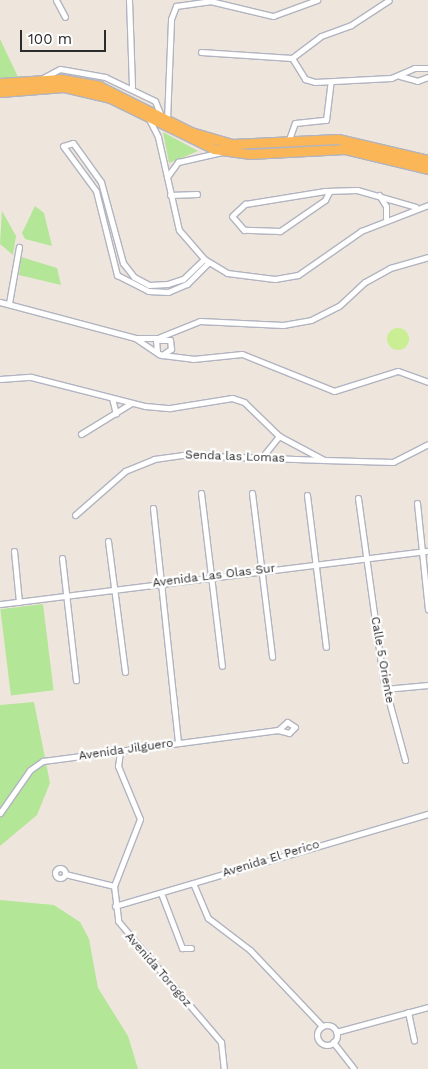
<!DOCTYPE html>
<style>
body{margin:0}
#map{position:relative;width:428px;height:1069px;overflow:hidden;background:#eee6dd;font-family:"Work Sans",sans-serif}
div>[style]{position:absolute}
[style*='--x']{left:calc(var(--x)*1px);top:calc(var(--y)*1px);width:calc(var(--w)*1px);rotate:calc(var(--a)*1deg)}
.green>*{inset:0;background:#b4e697;transform-origin:0 0}
.pitch>*{inset:0;background:#c9ee93}
.round{border-radius:50%}
.roads{filter:drop-shadow(1px 0 #b1b4c0) drop-shadow(-1px 0 #b1b4c0) drop-shadow(0 1px #b1b4c0) drop-shadow(0 -1px #b1b4c0)}
.minor>*{height:5px;margin:-2.5px;padding:0 2.5px;transform-origin:2.5px;border-radius:2.5px;background:#fff}
.minor>.ring{margin:-2.5px;padding:0;box-sizing:content-box;background:none;border:5px solid #fff;border-radius:50%}
.trunk>*{height:9px;margin:-4.5px;padding:0 4.5px;transform-origin:4.5px;border-radius:4.5px;background:#fbb658}
span{translate:-50% -50%;white-space:nowrap;text-align:center;line-height:1.15;-webkit-text-stroke:4.5px #fff;paint-order:stroke}
.street-label{font-size:12px;color:#2b2b2b}
.scale{position:absolute;left:20px;top:30px;width:86px;height:22px;box-sizing:border-box;border:2px solid #2b2b2b;border-top:0;padding-left:6px;font-size:15px;line-height:18px;white-space:nowrap;color:#2b2b2b;-webkit-text-stroke:4px #fff;paint-order:stroke}
</style>
<div id="map">
<div class="green">
<div style="clip-path:polygon(0 39px,18px 77px,0 80px)"></div>
<div style="clip-path:polygon(163px 132px,198px 151px,169px 163px)"></div>
<div style="clip-path:polygon(35px 206px,44px 213px,52px 246px,25px 239px,22px 233px)"></div>
<div style="clip-path:polygon(2px 211px,16px 236px,13px 255px,0 244px)"></div>
<div style="clip-path:polygon(21px 257px,57px 268px,61px 285px,19px 275px)"></div>
<div style="left:43px;top:604px;width:87px;height:43px;rotate:83deg"></div>
<div style="clip-path:polygon(34px 702px,50px 783px,37px 815px,0 846px,0 705px)"></div>
<div style="clip-path:polygon(0 900px,54px 905px,80px 922px,89px 939px,98px 988px,128px 1036px,138px 1069px,0 1069px)"></div>
</div>
<div class="pitch">
<div class="round" style="left:387px;top:328px;width:22px;height:22px"></div>
</div>
<div class="roads">
<div class="minor">
<div style="--x:56;--y:0;--w:19;--a:62"></div>
<div style="--x:129;--y:0;--w:87;--a:88"></div>
<div style="--x:201;--y:52;--w:91;--a:3.8"></div>
<div style="--x:292;--y:58;--w:36;--a:-37"></div>
<div style="--x:321;--y:36;--w:32;--a:-20"></div>
<div style="--x:351;--y:25;--w:45;--a:-33.3"></div>
<div style="--x:292;--y:58;--w:25;--a:58"></div>
<div style="--x:305;--y:79;--w:10;--a:17"></div>
<div style="--x:315;--y:82;--w:76;--a:-3"></div>
<div style="--x:391;--y:78;--w:25;--a:-23"></div>
<div style="--x:414;--y:68;--w:14;--a:0"></div>
<div style="--x:400;--y:76;--w:18;--a:16"></div>
<div style="--x:417;--y:81;--w:12;--a:-20"></div>
<div style="--x:43;--y:78;--w:19;--a:-28"></div>
<div style="--x:60;--y:69;--w:46;--a:10.1"></div>
<div style="--x:105;--y:77;--w:55;--a:25.6"></div>
<div style="--x:155;--y:101;--w:18;--a:68"></div>
<div style="--x:149;--y:119;--w:20;--a:63"></div>
<div style="--x:158;--y:137;--w:95;--a:77.3"></div>
<div style="--x:179;--y:230;--w:38;--a:49"></div>
<div style="--x:204;--y:259;--w:27;--a:31"></div>
<div style="--x:227;--y:273;--w:48;--a:7.1"></div>
<div style="--x:275;--y:279;--w:23;--a:-10"></div>
<div style="--x:298;--y:275;--w:77;--a:-34.9"></div>
<div style="--x:361;--y:231;--w:72;--a:-21.2"></div>
<div style="--x:167;--y:120;--w:101;--a:-87.7"></div>
<div style="--x:171;--y:19;--w:14;--a:-69"></div>
<div style="--x:176;--y:6;--w:34;--a:-8"></div>
<div style="--x:210;--y:1;--w:65;--a:13.4"></div>
<div style="--x:273;--y:16;--w:47;--a:-20"></div>
<div style="--x:288;--y:142;--w:20;--a:-70"></div>
<div style="--x:295;--y:123;--w:31;--a:-6"></div>
<div style="--x:326;--y:120;--w:38;--a:-83"></div>
<div style="--x:167;--y:177;--w:19;--a:-54"></div>
<div style="--x:178;--y:162;--w:45;--a:-12.8"></div>
<div style="--x:329;--y:192;--w:9;--a:117"></div>
<div style="--x:325;--y:200;--w:55;--a:145.4"></div>
<div style="--x:280;--y:231;--w:36;--a:-178"></div>
<div style="--x:244;--y:230;--w:18;--a:-131"></div>
<div style="--x:232;--y:216;--w:18;--a:-43"></div>
<div style="--x:245;--y:204;--w:81;--a:-9.2"></div>
<div style="--x:325;--y:191;--w:32;--a:-2"></div>
<div style="--x:357;--y:190;--w:61;--a:16.1"></div>
<div style="--x:170;--y:195;--w:27;--a:-2"></div>
<div style="--x:379;--y:195;--w:13;--a:58"></div>
<div style="--x:386;--y:206;--w:12;--a:90"></div>
<div style="--x:204;--y:259;--w:29;--a:136"></div>
<div style="--x:183;--y:279;--w:16;--a:162"></div>
<div style="--x:168;--y:284;--w:19;--a:177"></div>
<div style="--x:149;--y:285;--w:17;--a:-152"></div>
<div style="--x:134;--y:277;--w:18;--a:-128"></div>
<div style="--x:123;--y:263;--w:84;--a:-105.2"></div>
<div style="--x:101;--y:182;--w:48;--a:-125.7"></div>
<div style="--x:73;--y:143;--w:10;--a:163"></div>
<div style="--x:63;--y:146;--w:56;--a:53.7"></div>
<div style="--x:96;--y:191;--w:87;--a:76"></div>
<div style="--x:117;--y:275;--w:35;--a:27"></div>
<div style="--x:148;--y:291;--w:20;--a:3"></div>
<div style="--x:168;--y:292;--w:21;--a:-23"></div>
<div style="--x:187;--y:284;--w:30;--a:-45"></div>
<div style="--x:0;--y:302;--w:140;--a:14.9"></div>
<div style="--x:135;--y:338;--w:29;--a:34"></div>
<div style="--x:159;--y:354;--w:3;--a:18"></div>
<div style="--x:162;--y:355;--w:11;--a:-34"></div>
<div style="--x:171;--y:349;--w:9;--a:-96"></div>
<div style="--x:170;--y:340;--w:14;--a:180"></div>
<div style="--x:156;--y:340;--w:12;--a:85"></div>
<div style="--x:9;--y:303;--w:57;--a:-79.9"></div>
<div style="--x:160;--y:337;--w:43;--a:-21.8"></div>
<div style="--x:200;--y:321;--w:83;--a:2.8"></div>
<div style="--x:283;--y:325;--w:28;--a:-10"></div>
<div style="--x:311;--y:320;--w:31;--a:-27"></div>
<div style="--x:339;--y:306;--w:35;--a:-43"></div>
<div style="--x:365;--y:282;--w:29;--a:-29"></div>
<div style="--x:390;--y:268;--w:40;--a:-16"></div>
<div style="--x:136;--y:338;--w:23;--a:0"></div>
<div style="--x:162;--y:355;--w:31;--a:7"></div>
<div style="--x:193;--y:359;--w:49;--a:-5.8"></div>
<div style="--x:242;--y:354;--w:99;--a:21.9"></div>
<div style="--x:334;--y:391;--w:67;--a:-17.4"></div>
<div style="--x:398;--y:371;--w:32;--a:20"></div>
<div style="--x:0;--y:379;--w:31;--a:-4"></div>
<div style="--x:31;--y:377;--w:118;--a:14.3"></div>
<div style="--x:145;--y:406;--w:25;--a:5"></div>
<div style="--x:170;--y:408;--w:63;--a:-9.2"></div>
<div style="--x:232;--y:398;--w:13;--a:18"></div>
<div style="--x:244;--y:402;--w:49;--a:44.2"></div>
<div style="--x:279;--y:436;--w:51;--a:28.1"></div>
<div style="--x:324;--y:460;--w:69;--a:1.7"></div>
<div style="--x:393;--y:462;--w:39;--a:-27"></div>
<div style="--x:112;--y:398;--w:16;--a:76"></div>
<div style="--x:81;--y:434;--w:57;--a:-31.5"></div>
<div style="--x:263;--y:456;--w:26;--a:-51"></div>
<div style="--x:201;--y:493;--w:174;--a:83.1"></div>
<div style="--x:252;--y:493;--w:165;--a:83"></div>
<div style="--x:307;--y:495;--w:153;--a:82.9"></div>
<div style="--x:358;--y:498;--w:183;--a:82.1"></div>
<div style="--x:383;--y:679;--w:84;--a:74.8"></div>
<div style="--x:417;--y:503;--w:107;--a:84.1"></div>
<div style="--x:153;--y:508;--w:235;--a:83.9"></div>
<div style="--x:75;--y:515;--w:67;--a:-41.3"></div>
<div style="--x:125;--y:471;--w:31;--a:-22"></div>
<div style="--x:154;--y:459;--w:28;--a:-8"></div>
<div style="--x:182;--y:455;--w:142;--a:2"></div>
<div style="--x:108;--y:541;--w:132;--a:82.6"></div>
<div style="--x:14;--y:551;--w:51;--a:84.4"></div>
<div style="--x:62;--y:558;--w:123;--a:83.5"></div>
<div style="--x:0;--y:604;--w:431;--a:-7.1"></div>
<div style="--x:385;--y:689;--w:43;--a:-5.3"></div>
<div style="--x:173;--y:695;--w:19;--a:84"></div>
<div style="--x:120;--y:752;--w:14;--a:98"></div>
<div style="--x:118;--y:766;--w:57;--a:67.5"></div>
<div style="--x:140;--y:819;--w:72;--a:111.2"></div>
<div style="--x:114;--y:886;--w:35;--a:83"></div>
<div style="--x:118;--y:921;--w:159;--a:49.6"></div>
<div style="--x:221;--y:1042;--w:27;--a:84"></div>
<div style="--x:0;--y:813;--w:52;--a:-55.1"></div>
<div style="--x:30;--y:770;--w:16;--a:-35"></div>
<div style="--x:43;--y:761;--w:237;--a:-7.5"></div>
<div style="--x:278;--y:730;--w:11;--a:15"></div>
<div style="--x:289;--y:733;--w:8;--a:-45"></div>
<div style="--x:295;--y:727;--w:9;--a:-148"></div>
<div style="--x:287;--y:722;--w:12;--a:138"></div>
<div class="ring" style="left:55px;top:868px;width:5px;height:5px"></div>
<div style="--x:65;--y:874;--w:50;--a:13.8"></div>
<div style="--x:193;--y:883;--w:38;--a:67"></div>
<div style="--x:208;--y:918;--w:53;--a:37.3"></div>
<div style="--x:250;--y:950;--w:105;--a:46.5"></div>
<div style="--x:161;--y:893;--w:59;--a:69.1"></div>
<div style="--x:182;--y:948;--w:9;--a:0"></div>
<div style="--x:115;--y:906;--w:326;--a:-16.4"></div>
<div style="--x:408;--y:1012;--w:29;--a:78"></div>
<div class="ring" style="left:317px;top:1025px;width:15px;height:15px"></div>
<div style="--x:336;--y:1032;--w:95;--a:-15.2"></div>
<div style="--x:333;--y:1042;--w:34;--a:52"></div>
</div>
<div class="trunk">
<div style="--x:0;--y:83;--w:61;--a:-3.8"></div>
<div style="--x:61;--y:79;--w:39;--a:10"></div>
<div style="--x:99;--y:86;--w:103;--a:26.6"></div>
<div style="--x:191;--y:132;--w:43;--a:16.3"></div>
<div style="--x:232;--y:144;--w:106;--a:-2.7"></div>
<div style="--x:338;--y:139;--w:92;--a:13.1"></div>
<div style="--x:0;--y:92;--w:64;--a:-4.5"></div>
<div style="--x:64;--y:87;--w:47;--a:13.4"></div>
<div style="--x:110;--y:98;--w:116;--a:26.1"></div>
<div style="--x:214;--y:149;--w:35;--a:8"></div>
<div style="--x:249;--y:154;--w:96;--a:-3"></div>
<div style="--x:345;--y:149;--w:85;--a:13.5"></div>
</div>
</div>
<div class="street-label">
<span style="left:235px;top:457px;rotate:2deg">Senda las Lomas</span>
<span style="left:214px;top:576px;rotate:-7deg">Avenida Las Olas Sur</span>
<span style="left:382px;top:660px;rotate:80deg">Calle 5 Oriente</span>
<span style="left:126px;top:750px;rotate:-8deg">Avenida Jilguero</span>
<span style="left:271px;top:859px;rotate:-17deg">Avenida El Perico</span>
<span style="left:158px;top:970px;rotate:49deg">Avenida Torogoz</span>
</div>
<div class="scale">100 m</div>
</div>
